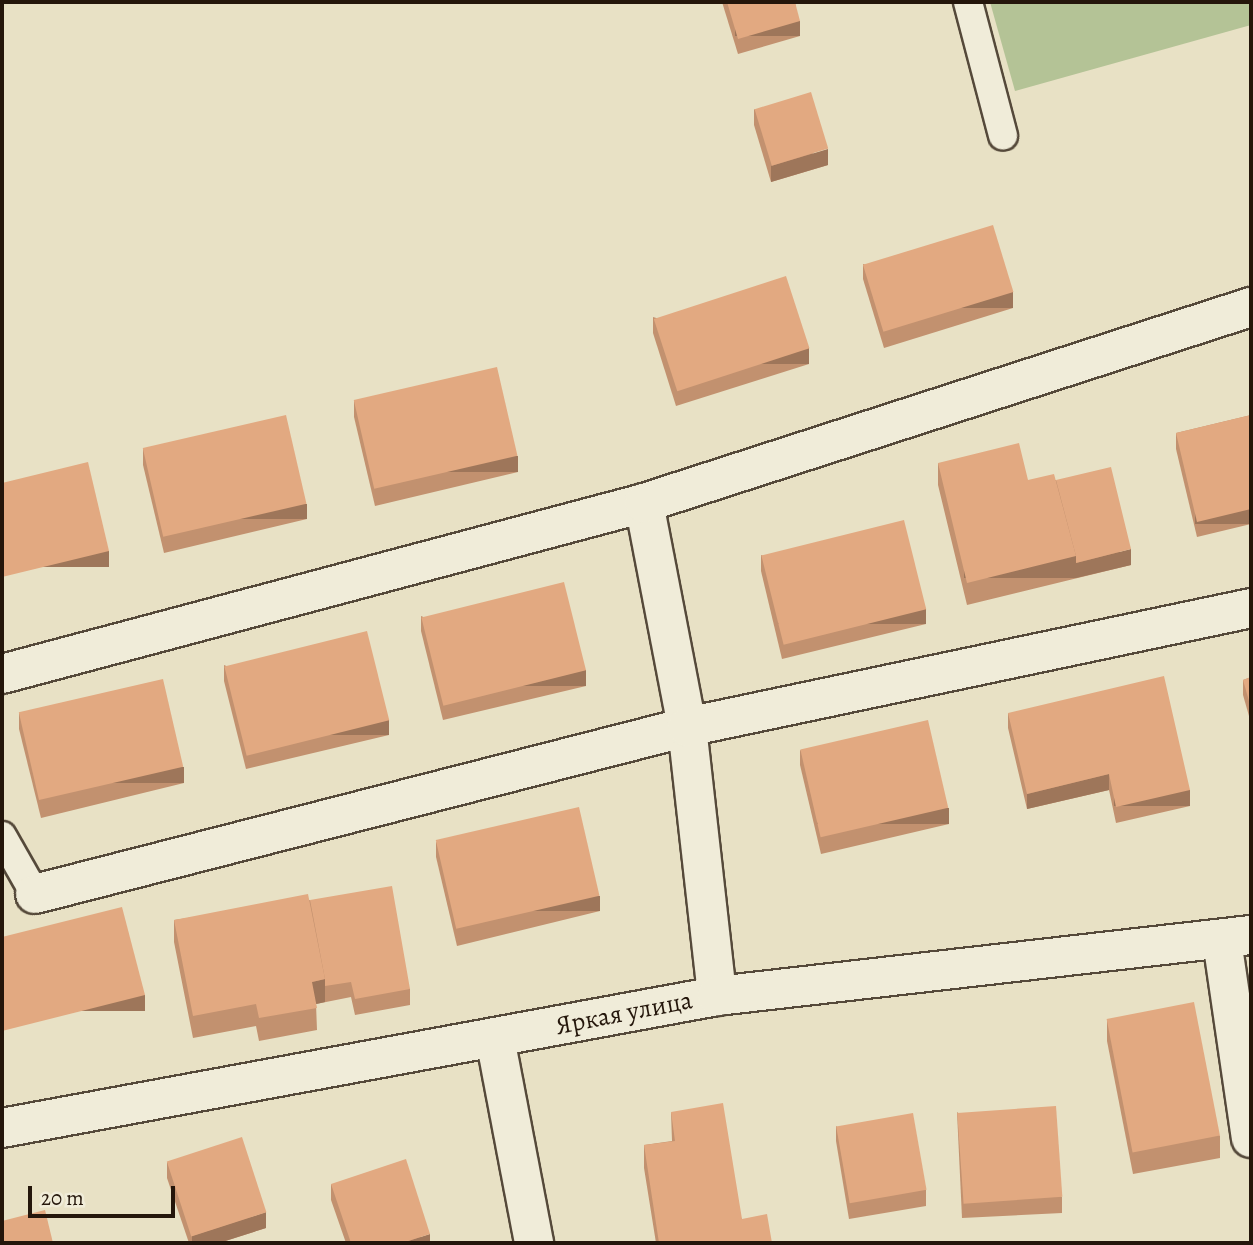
<!DOCTYPE html>
<meta charset="utf-8">
<style>
body{margin:0}
#map{position:relative;width:1253px;height:1245px;overflow:hidden;background:#e8e1c5;font-family:Alegreya,serif}
div>[style]{position:absolute}
[style*='--x']{left:calc(var(--x)*1px);top:calc(var(--y)*1px);width:calc(var(--w)*1px);rotate:calc(var(--a)*1deg)}
.green>*{inset:0;background:#b4c396}
.roads{filter:drop-shadow(2px 0 #55493a) drop-shadow(-2px 0 #55493a) drop-shadow(0 2px #55493a) drop-shadow(0 -2px #55493a)}
.lane>*{height:28px;margin:-14px;padding:0 14px;transform-origin:14px;border-radius:14px;background:#f0ecd9}
.street>*{height:38px;margin:-19px;padding:0 19px;transform-origin:19px;border-radius:19px;background:#f0ecd9}
.wall>*{inset:0;background:#c2916f}
.shaded-wall>*{inset:0;background:#9e765a;transform-origin:0 0}
.building>*{inset:0;background:#e2a981;transform-origin:0 0}
span{translate:-50% -50%;white-space:nowrap;text-align:center;line-height:1.15;-webkit-text-stroke:5px #f0ecd9;paint-order:stroke}
.street-label{font-size:26px;color:#24160b}
.frame{position:absolute;inset:0;border:4px solid #24160b;pointer-events:none}
.scale{position:absolute;left:28px;top:1186px;width:147px;height:32px;box-sizing:border-box;border:4px solid #24160b;border-top:0;padding-left:9px;font-size:21px;line-height:24px;white-space:nowrap;color:#24160b;-webkit-text-stroke:5px #f0ecd9;paint-order:stroke}
</style>
<div id="map">
<div class="green">
<div style="clip-path:polygon(990px 2px,1251px 2px,1251px 25px,1015px 91px)"></div>
</div>
<div class="roads">
<div class="lane">
<div style="--x:968;--y:2;--w:138;--a:75.3"></div>
<div style="--x:2;--y:836;--w:67;--a:60.4"></div>
</div>
<div class="street">
<div style="--x:644;--y:503;--w:228;--a:79.1"></div>
<div style="--x:687;--y:727;--w:271;--a:83.6"></div>
<div style="--x:2;--y:674;--w:664;--a:-14.91"></div>
<div style="--x:644;--y:503;--w:638;--a:-17.9"></div>
<div style="--x:35;--y:894;--w:673;--a:-14.37"></div>
<div style="--x:687;--y:727;--w:576;--a:-11.91"></div>
<div style="--x:1222;--y:940;--w:200;--a:81.7"></div>
<div style="--x:495;--y:1038;--w:209;--a:79.2"></div>
<div style="--x:2;--y:1128;--w:727;--a:-10.46"></div>
<div style="--x:717;--y:996;--w:537;--a:-6.52"></div>
</div>
</div>
<div class="wall">
<div style="clip-path:polygon(722px 2px,795px 2px,800px 36px,738px 54px)"></div>
<div style="clip-path:polygon(754px 109px,828px 165px,771px 182px,754px 125px)"></div>
<div style="clip-path:polygon(863px 264px,1013px 308px,884px 348px,863px 279px)"></div>
<div style="clip-path:polygon(653px 317px,809px 364px,676px 406px,653px 333px)"></div>
<div style="clip-path:polygon(354px 401px,518px 472px,375px 506px,354px 417px)"></div>
<div style="clip-path:polygon(1251px 415px,1251px 524px,1197px 537px,1176px 449px,1176px 433px)"></div>
<div style="clip-path:polygon(143px 449px,307px 519px,164px 553px,143px 465px)"></div>
<div style="clip-path:polygon(938px 463px,1028px 480px,1056px 480px,1131px 565px,967px 605px,938px 485px)"></div>
<div style="clip-path:polygon(761px 555px,926px 624px,782px 659px,761px 571px)"></div>
<div style="clip-path:polygon(421px 616px,586px 686px,443px 720px,421px 631px)"></div>
<div style="clip-path:polygon(224px 665px,389px 735px,246px 769px,224px 681px)"></div>
<div style="clip-path:polygon(1251px 677px,1251px 723px,1243px 695px,1243px 680px)"></div>
<div style="clip-path:polygon(19px 713px,184px 783px,41px 818px,19px 729px)"></div>
<div style="clip-path:polygon(1008px 713px,1190px 806px,1116px 823px,1109px 790px,1027px 809px,1008px 728px)"></div>
<div style="clip-path:polygon(800px 750px,949px 824px,821px 854px,800px 765px)"></div>
<div style="clip-path:polygon(436px 842px,600px 911px,457px 946px,436px 857px)"></div>
<div style="clip-path:polygon(310px 900px,410px 989px,410px 1005px,355px 1015px,351px 997px,316px 1004px,317px 1030px,259px 1041px,256px 1026px,193px 1038px,174px 942px,174px 920px)"></div>
<div style="clip-path:polygon(1107px 1019px,1220px 1136px,1220px 1158px,1133px 1174px,1107px 1041px)"></div>
<div style="clip-path:polygon(671px 1112px,742px 1219px,772px 1243px,656px 1243px,644px 1168px,644px 1145px,672px 1141px)"></div>
<div style="clip-path:polygon(957px 1112px,1062px 1197px,1062px 1213px,962px 1218px)"></div>
<div style="clip-path:polygon(836px 1126px,926px 1190px,926px 1206px,849px 1219px,836px 1141px)"></div>
<div style="clip-path:polygon(167px 1162px,266px 1228px,219px 1243px,189px 1243px,167px 1178px)"></div>
<div style="clip-path:polygon(331px 1184px,430px 1243px,346px 1243px,331px 1200px)"></div>
</div>
<div class="shaded-wall">
<div style="left:800px;top:21px;width:15px;height:65px;rotate:90deg"></div>
<div style="clip-path:polygon(828px 149px,828px 165px,771px 182px,771px 166px)"></div>
<div style="left:1013px;top:292px;width:16px;height:135px;rotate:90deg"></div>
<div style="left:809px;top:348px;width:16px;height:139px;rotate:90deg"></div>
<div style="left:518px;top:456px;width:16px;height:147px;rotate:90deg"></div>
<div style="left:307px;top:504px;width:15px;height:147px;rotate:90deg"></div>
<div style="left:1251px;top:509px;width:15px;height:56px;rotate:90deg"></div>
<div style="clip-path:polygon(1131px 549px,1131px 565px,1076px 578px,1076px 563px)"></div>
<div style="left:109px;top:551px;width:16px;height:110px;rotate:90deg"></div>
<div style="left:1076px;top:556px;width:22px;height:112px;rotate:90deg"></div>
<div style="left:926px;top:609px;width:15px;height:148px;rotate:90deg"></div>
<div style="left:586px;top:670px;width:16px;height:147px;rotate:90deg"></div>
<div style="left:389px;top:720px;width:15px;height:147px;rotate:90deg"></div>
<div style="left:184px;top:767px;width:16px;height:147px;rotate:90deg"></div>
<div style="clip-path:polygon(1109px 774px,1109px 790px,1027px 809px,1027px 794px)"></div>
<div style="left:1190px;top:790px;width:16px;height:76px;rotate:90deg"></div>
<div style="left:949px;top:808px;width:16px;height:132px;rotate:90deg"></div>
<div style="left:600px;top:896px;width:15px;height:147px;rotate:90deg"></div>
<div style="clip-path:polygon(325px 979px,325px 1002px,312px 1005px,312px 982px)"></div>
<div style="left:145px;top:995px;width:16px;height:147px;rotate:90deg"></div>
<div style="clip-path:polygon(266px 1212px,266px 1228px,219px 1243px,192px 1243px,192px 1236px)"></div>
<div style="clip-path:polygon(430px 1234px,430px 1243px,402px 1243px)"></div>
</div>
<div class="building">
<div style="clip-path:polygon(727px 2px,795px 2px,800px 21px,738px 39px)"></div>
<div style="left:811px;top:92px;width:59px;height:59px;rotate:73deg"></div>
<div style="left:993px;top:225px;width:70px;height:136px;rotate:73deg"></div>
<div style="left:786px;top:276px;width:76px;height:139px;rotate:72deg"></div>
<div style="left:497px;top:367px;width:91px;height:147px;rotate:77deg"></div>
<div style="left:286px;top:415px;width:91px;height:147px;rotate:77deg"></div>
<div style="clip-path:polygon(1251px 415px,1251px 509px,1197px 522px,1176px 433px)"></div>
<div style="clip-path:polygon(1019px 443px,1028px 480px,1054px 474px,1076px 556px,967px 583px,938px 463px)"></div>
<div style="clip-path:polygon(88px 462px,109px 551px,2px 577px,2px 483px)"></div>
<div style="clip-path:polygon(1111px 467px,1131px 549px,1076px 563px,1076px 556px,1056px 480px)"></div>
<div style="left:904px;top:520px;width:92px;height:147px;rotate:76deg"></div>
<div style="left:564px;top:582px;width:91px;height:147px;rotate:76deg"></div>
<div style="left:367px;top:631px;width:92px;height:147px;rotate:76deg"></div>
<div style="clip-path:polygon(1164px 676px,1190px 790px,1116px 807px,1109px 774px,1027px 794px,1008px 713px)"></div>
<div style="clip-path:polygon(1251px 677px,1251px 708px,1243px 680px)"></div>
<div style="left:163px;top:679px;width:90px;height:148px;rotate:77deg"></div>
<div style="left:928px;top:720px;width:90px;height:131px;rotate:77deg"></div>
<div style="left:579px;top:807px;width:91px;height:147px;rotate:77deg"></div>
<div style="clip-path:polygon(392px 886px,410px 989px,355px 999px,351px 982px,325px 986px,325px 979px,310px 900px)"></div>
<div style="clip-path:polygon(308px 894px,325px 979px,312px 982px,317px 1008px,259px 1018px,256px 1004px,193px 1016px,174px 920px)"></div>
<div style="clip-path:polygon(122px 907px,145px 995px,2px 1031px,2px 937px)"></div>
<div style="left:1194px;top:1002px;width:136px;height:89px;rotate:79deg"></div>
<div style="clip-path:polygon(723px 1103px,742px 1219px,767px 1214px,772px 1243px,659px 1243px,644px 1145px,675px 1141px,671px 1112px)"></div>
<div style="left:1056px;top:1106px;width:91px;height:99px;rotate:86deg"></div>
<div style="left:913px;top:1113px;width:78px;height:78px;rotate:80deg"></div>
<div style="left:242px;top:1137px;width:79px;height:79px;rotate:72deg"></div>
<div style="clip-path:polygon(406px 1159px,430px 1234px,402px 1243px,351px 1243px,331px 1184px)"></div>
<div style="clip-path:polygon(45px 1210px,53px 1243px,2px 1243px,2px 1221px)"></div>
</div>
<div class="street-label">
<span style="left:624px;top:1013px;rotate:-11deg">Яркая улица</span>
</div>
<div class="frame"></div>
<div class="scale">20 m</div>
</div>
